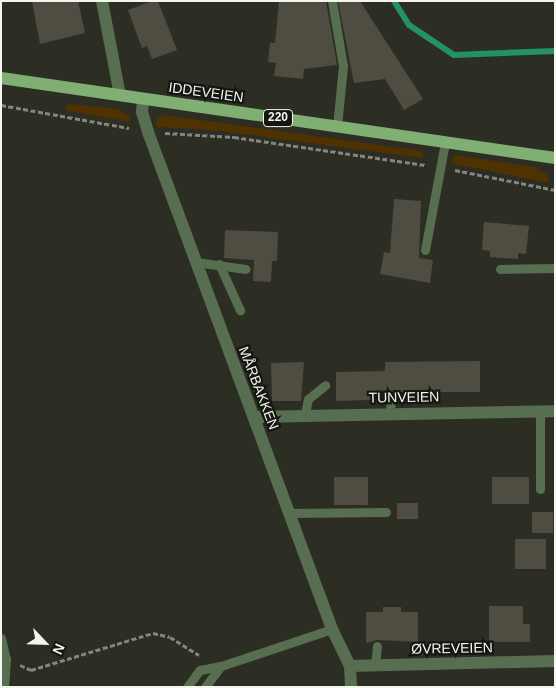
<!DOCTYPE html>
<meta charset="utf-8">
<style>
body{margin:0}
#map{position:relative;width:556px;height:688px;overflow:hidden;background:#2c2e24;font-family:Arial,sans-serif}
div>[style]{position:absolute}
[style*='--x']{left:calc(var(--x)*1px);top:calc(var(--y)*1px);width:calc(var(--w)*1px);rotate:calc(var(--a)*1deg)}
.green>*{inset:0;background:#503100}
.stream>*{height:6px;margin:-3px;padding:0 3px;transform-origin:3px;border-radius:3px;background:#239065}
.building>*{inset:0;background:#4f4c41;transform-origin:0 0}
.path>*{height:3px;margin-top:-1.5px;transform-origin:0;background:repeating-linear-gradient(90deg,#84867d 0 5px,transparent 0 7.5px)}
.lane>*{height:9px;margin:-4.5px;padding:0 4.5px;transform-origin:4.5px;border-radius:4.5px;background:#576e51}
.street>*{height:12px;margin:-6px;padding:0 6px;transform-origin:6px;border-radius:6px;background:#576e51}
.primary>*{height:12px;margin:-6px;padding:0 6px;transform-origin:6px;border-radius:6px;background:#7faf73}
span{translate:-50% -50%;white-space:nowrap;text-align:center;line-height:1.15;-webkit-text-stroke:4.5px #151611;paint-order:stroke}
.shield-label span{padding:1px 4px;background:#151611;border:1px solid;border-radius:4px;-webkit-text-stroke-width:0}
.shield-label{font-size:12px;color:#f3f5ee;font-weight:700}
.street-label{font-size:14px;color:#f3f5ee}
.frame{position:absolute;inset:0;border:2px solid #f3f5ee;pointer-events:none}
.north{position:absolute;left:20px;top:618px;width:50px;height:50px;-webkit-text-stroke:4px #151611;paint-order:stroke;rotate:114deg;font-size:14px;font-weight:700;line-height:20px;text-align:center;color:#f3f5ee}
.north::after{content:'';display:block;margin:auto;width:18px;height:22px;background:#f3f5ee;clip-path:polygon(50% 0,100% 100%,50% 72%,0 100%)}
</style>
<div id="map">
<div class="green">
<div style="clip-path:polygon(68px 104px,118px 109px,129px 116px,130px 122px,65px 110px)"></div>
<div style="clip-path:polygon(164px 115px,422px 151px,423px 158px,212px 130px,157px 127px,156px 120px)"></div>
<div style="clip-path:polygon(454px 155px,535px 167px,547px 175px,549px 183px,451px 163px)"></div>
</div>
<div class="stream">
<div style="--x:394;--y:1;--w:28;--a:58"></div>
<div style="--x:409;--y:25;--w:54;--a:33.7"></div>
<div style="--x:454;--y:55;--w:101;--a:-2.3"></div>
</div>
<div class="building">
<div style="clip-path:polygon(32px 1px,78px 1px,85px 33px,40px 44px)"></div>
<div style="clip-path:polygon(152px 1px,158px 1px,177px 50px,152px 59px,147px 46px,142px 48px,128px 10px)"></div>
<div style="clip-path:polygon(279px 1px,326px 1px,337px 65px,304px 69px,303px 79px,274px 76px,276px 63px,268px 62px,270px 43px,275px 43px)"></div>
<div style="clip-path:polygon(338px 1px,360px 1px,423px 99px,404px 110px,385px 79px,354px 83px)"></div>
<div style="clip-path:polygon(394px 199px,421px 201px,419px 258px,433px 260px,430px 283px,380px 274px,384px 252px,390px 253px)"></div>
<div style="clip-path:polygon(484px 222px,529px 226px,526px 254px,518px 253px,518px 259px,490px 257px,490px 251px,482px 250px)"></div>
<div style="clip-path:polygon(225px 230px,278px 232px,277px 261px,272px 261px,271px 282px,253px 281px,254px 260px,224px 258px)"></div>
<div style="clip-path:polygon(480px 361px,480px 392px,370px 392px,370px 400px,336px 401px,336px 372px,385px 371px,385px 362px)"></div>
<div style="clip-path:polygon(304px 362px,301px 401px,272px 401px,271px 363px)"></div>
<div style="left:334px;top:477px;width:34px;height:28px"></div>
<div style="left:492px;top:477px;width:37px;height:27px"></div>
<div style="left:397px;top:503px;width:21px;height:16px"></div>
<div style="left:532px;top:512px;width:21px;height:21px"></div>
<div style="left:515px;top:539px;width:31px;height:30px"></div>
<div style="clip-path:polygon(489px 606px,523px 606px,523px 624px,530px 624px,530px 642px,489px 642px)"></div>
<div style="clip-path:polygon(383px 607px,401px 607px,401px 612px,418px 612px,418px 642px,377px 640px,366px 643px,366px 612px,383px 612px)"></div>
</div>
<div class="path">
<div style="--x:1;--y:105;--w:130;--a:10.2"></div>
<div style="--x:165;--y:133;--w:69;--a:3.3"></div>
<div style="--x:234;--y:137;--w:195;--a:8.3"></div>
<div style="--x:455;--y:170;--w:102;--a:11.3"></div>
<div style="--x:20;--y:665;--w:12;--a:24"></div>
<div style="--x:31;--y:670;--w:127;--a:-16.9"></div>
<div style="--x:153;--y:633;--w:17;--a:13"></div>
<div style="--x:170;--y:637;--w:34;--a:32"></div>
</div>
<div class="lane">
<div style="--x:332;--y:1;--w:66;--a:80.4"></div>
<div style="--x:343;--y:66;--w:60;--a:95.7"></div>
<div style="--x:425;--y:250;--w:110;--a:-79.5"></div>
<div style="--x:196;--y:262;--w:50;--a:8"></div>
<div style="--x:219;--y:264;--w:51;--a:65.5"></div>
<div style="--x:500;--y:269;--w:55;--a:-1"></div>
<div style="--x:540;--y:411;--w:78;--a:90"></div>
<div style="--x:390;--y:412;--w:14;--a:-86"></div>
<div style="--x:305;--y:414;--w:15;--a:-79"></div>
<div style="--x:308;--y:399;--w:22;--a:-39"></div>
<div style="--x:290;--y:513;--w:96;--a:-0.6"></div>
<div style="--x:1;--y:638;--w:22;--a:77"></div>
<div style="--x:6;--y:659;--w:28;--a:94"></div>
<div style="--x:375;--y:665;--w:19;--a:-84"></div>
<div style="--x:187;--y:687;--w:21;--a:-53"></div>
<div style="--x:200;--y:670;--w:21;--a:-11"></div>
<div style="--x:205;--y:687;--w:26;--a:-53"></div>
<div style="--x:221;--y:666;--w:117;--a:-18.4"></div>
</div>
<div class="street">
<div style="--x:102;--y:1;--w:96;--a:79.2"></div>
<div style="--x:143;--y:99;--w:13;--a:94"></div>
<div style="--x:142;--y:112;--w:21;--a:73"></div>
<div style="--x:148;--y:132;--w:530;--a:69.68"></div>
<div style="--x:332;--y:629;--w:41;--a:64.1"></div>
<div style="--x:350;--y:666;--w:21;--a:87"></div>
<div style="--x:254;--y:417;--w:301;--a:-1.1"></div>
<div style="--x:350;--y:666;--w:205;--a:-1.4"></div>
</div>
<div class="primary">
<div style="--x:1;--y:78;--w:560;--a:8.22"></div>
</div>
<div class="shield-label">
<span style="left:278px;top:118px">220</span>
</div>
<div class="street-label">
<span style="left:206px;top:92px;rotate:8deg">IDDEVEIEN</span>
<span style="left:259px;top:388px;rotate:69deg">MÅRBAKKEN</span>
<span style="left:404px;top:397px;rotate:-1deg">TUNVEIEN</span>
<span style="left:452px;top:648px;rotate:-1deg">ØVREVEIEN</span>
</div>
<div class="frame"></div>
<div class="north">N</div>
</div>
